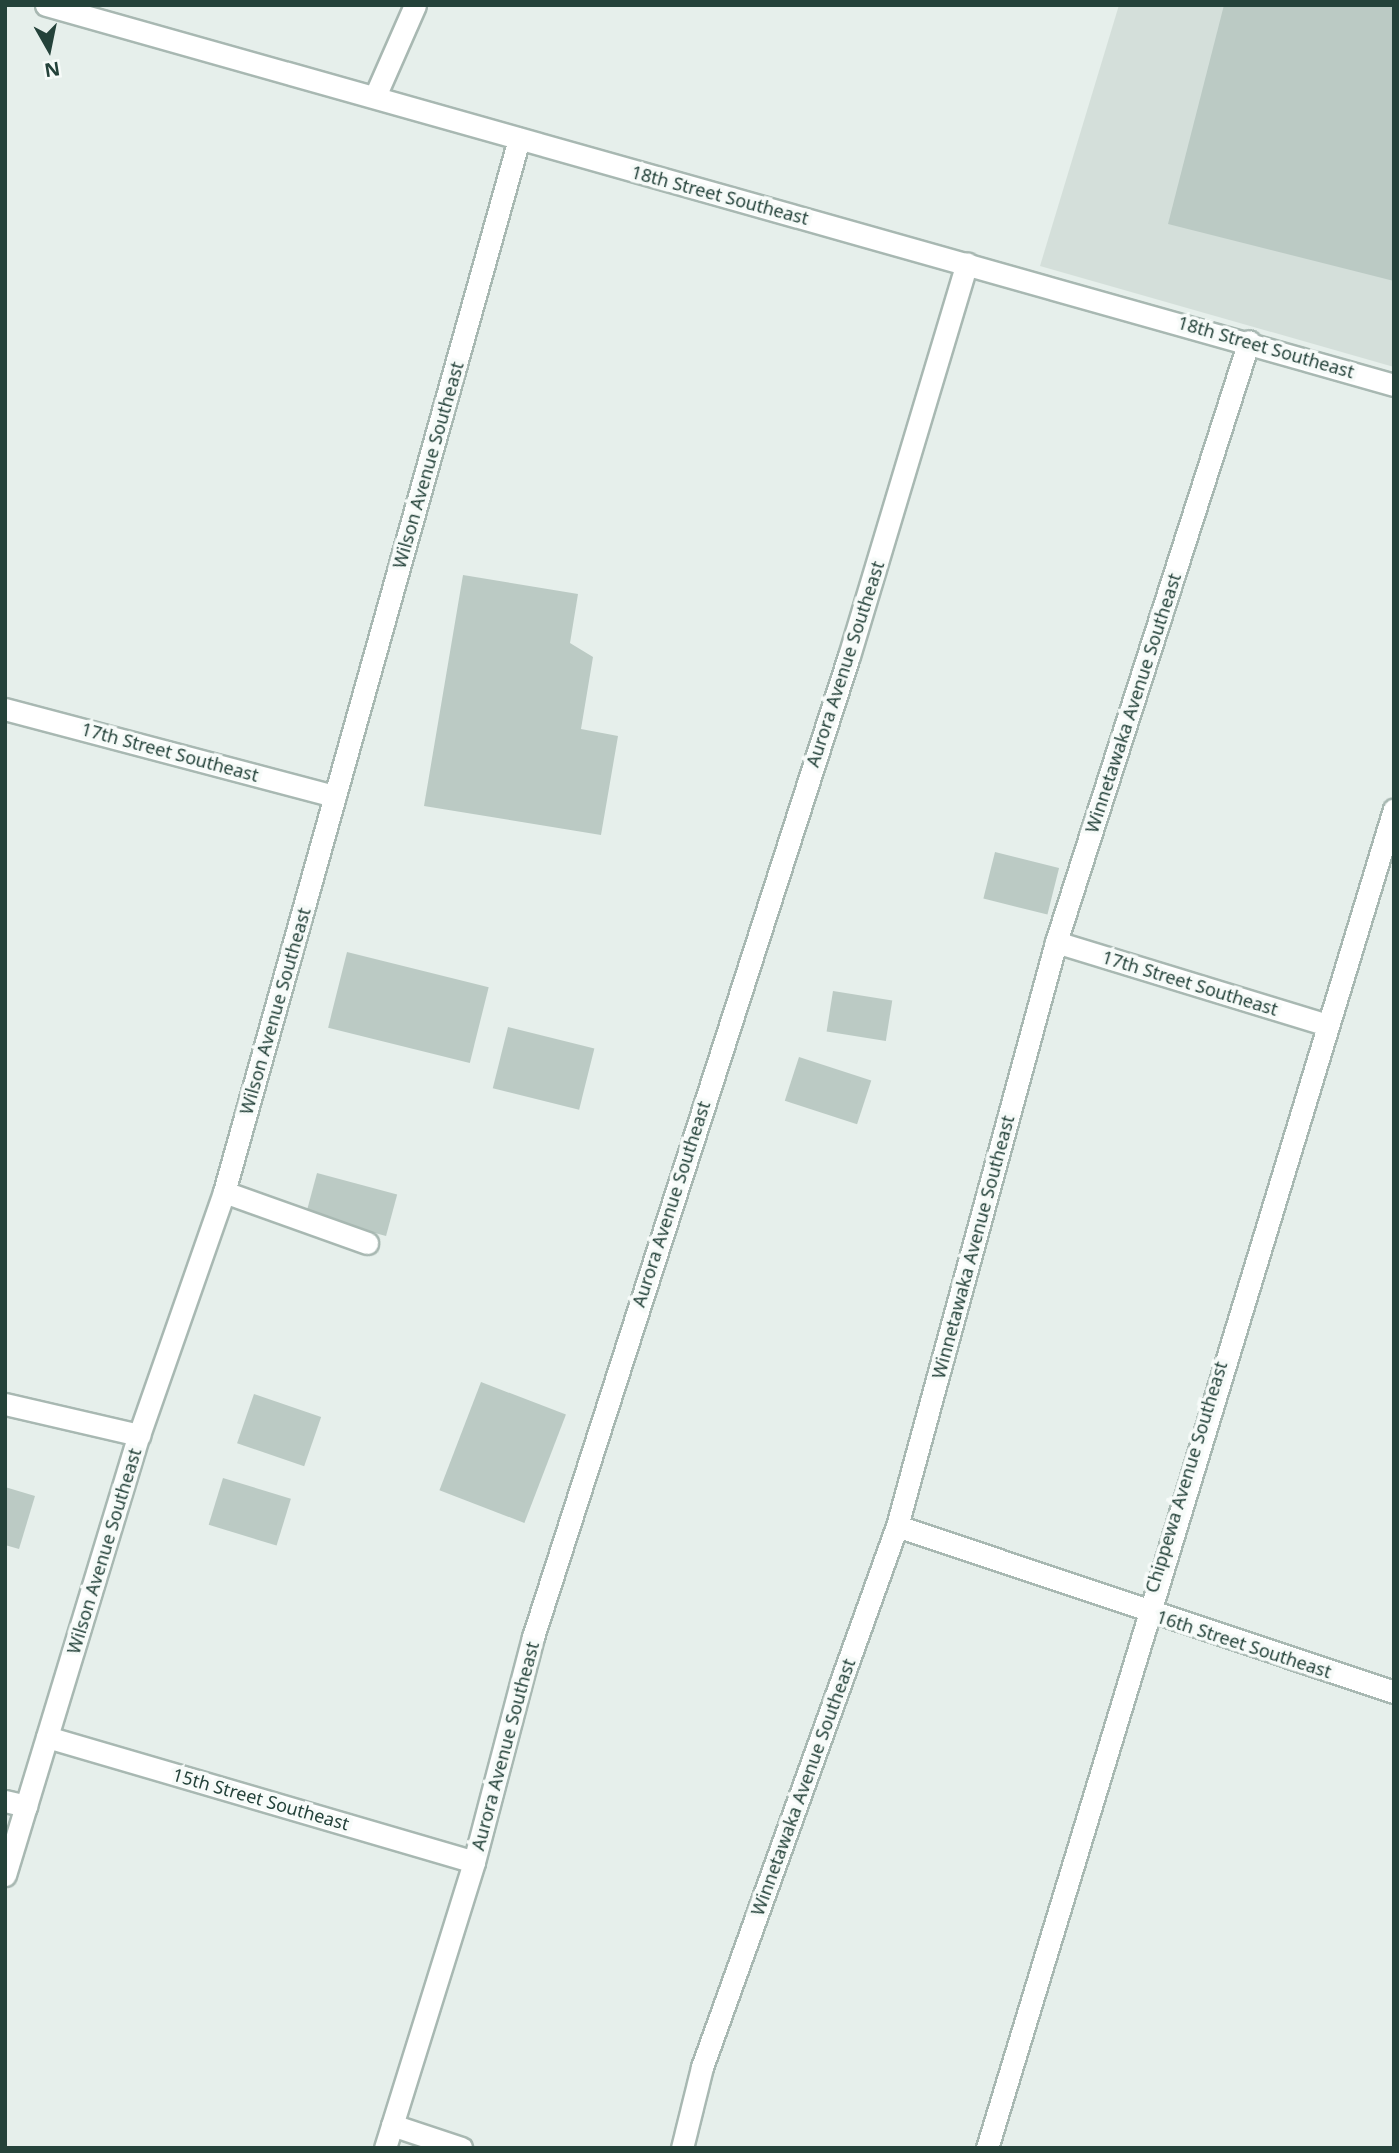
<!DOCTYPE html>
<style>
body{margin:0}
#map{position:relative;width:1399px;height:2153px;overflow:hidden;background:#e6efeb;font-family:"Noto Sans",sans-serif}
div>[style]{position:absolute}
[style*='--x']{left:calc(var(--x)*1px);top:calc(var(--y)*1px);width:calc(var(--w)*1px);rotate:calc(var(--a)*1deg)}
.built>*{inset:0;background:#d4dfda}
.building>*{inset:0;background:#bbcac4;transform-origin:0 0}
.roads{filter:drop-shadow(2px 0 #a8b8b2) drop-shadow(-2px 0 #a8b8b2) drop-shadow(0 2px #a8b8b2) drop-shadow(0 -2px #a8b8b2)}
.minor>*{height:21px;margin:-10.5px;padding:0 10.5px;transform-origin:10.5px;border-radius:10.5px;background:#fff}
span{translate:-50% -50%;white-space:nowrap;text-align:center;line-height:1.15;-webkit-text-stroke:7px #f7fbf9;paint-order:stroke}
.street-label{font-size:18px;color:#24423a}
.frame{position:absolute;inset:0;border:7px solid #24423a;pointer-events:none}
.north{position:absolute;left:14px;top:14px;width:70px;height:70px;-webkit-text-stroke:5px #f7fbf9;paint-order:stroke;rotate:171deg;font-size:19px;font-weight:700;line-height:28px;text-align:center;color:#24423a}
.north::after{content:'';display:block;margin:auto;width:24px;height:32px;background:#24423a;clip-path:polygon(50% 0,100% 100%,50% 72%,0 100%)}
</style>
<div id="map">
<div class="built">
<div style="clip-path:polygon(1119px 5px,1394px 5px,1394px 367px,1040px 266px)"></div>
</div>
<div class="building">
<div style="clip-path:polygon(1224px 5px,1394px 5px,1394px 281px,1168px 224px)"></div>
<div style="clip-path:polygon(463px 575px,578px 594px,570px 643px,593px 657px,581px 729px,618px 736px,601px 835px,424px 806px)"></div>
<div style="left:995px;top:852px;width:66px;height:48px;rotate:14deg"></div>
<div style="left:347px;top:952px;width:146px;height:78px;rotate:14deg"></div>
<div style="left:833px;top:991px;width:60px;height:41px;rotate:9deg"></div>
<div style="left:508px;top:1027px;width:89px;height:63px;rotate:14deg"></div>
<div style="left:799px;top:1057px;width:76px;height:46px;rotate:18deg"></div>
<div style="left:317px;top:1173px;width:83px;height:43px;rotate:15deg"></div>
<div style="left:481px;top:1382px;width:91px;height:116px;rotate:21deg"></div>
<div style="left:254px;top:1394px;width:71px;height:52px;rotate:19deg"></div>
<div style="left:223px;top:1478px;width:71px;height:49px;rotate:17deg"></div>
<div style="clip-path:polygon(5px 1487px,35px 1496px,19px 1549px,5px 1545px)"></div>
</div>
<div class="roads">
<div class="minor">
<div style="--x:46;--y:5;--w:1401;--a:15.74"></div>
<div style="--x:376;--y:94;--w:97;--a:-66.3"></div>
<div style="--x:5;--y:709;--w:341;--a:14.8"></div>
<div style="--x:1056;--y:942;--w:281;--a:17"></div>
<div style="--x:224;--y:1192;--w:152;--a:19.6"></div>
<div style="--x:5;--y:1404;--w:138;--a:13"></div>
<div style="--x:897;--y:1526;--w:524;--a:18.47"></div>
<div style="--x:47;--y:1737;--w:445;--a:16.3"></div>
<div style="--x:5;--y:1801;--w:22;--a:13"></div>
<div style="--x:5;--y:1875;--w:460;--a:-73.1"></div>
<div style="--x:139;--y:1435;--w:257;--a:-70.7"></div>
<div style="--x:224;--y:1192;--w:1094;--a:-74.35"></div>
<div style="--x:392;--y:2125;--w:73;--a:18.4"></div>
<div style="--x:385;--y:2148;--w:300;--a:-72.7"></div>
<div style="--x:474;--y:1862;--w:233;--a:-75.3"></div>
<div style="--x:533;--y:1637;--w:1031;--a:-72.15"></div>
<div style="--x:849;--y:656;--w:410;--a:-73.3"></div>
<div style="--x:682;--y:2148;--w:83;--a:-76.1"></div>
<div style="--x:702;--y:2067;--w:575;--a:-70.18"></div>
<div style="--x:897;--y:1526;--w:605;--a:-74.77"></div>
<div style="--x:1056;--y:942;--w:631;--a:-72.2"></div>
<div style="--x:987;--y:2148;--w:1399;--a:-73.09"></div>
</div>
</div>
<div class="street-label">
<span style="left:720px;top:195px;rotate:15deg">18th Street Southeast</span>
<span style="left:1266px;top:347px;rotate:16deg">18th Street Southeast</span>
<span style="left:428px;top:465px;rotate:-74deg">Wilson Avenue Southeast</span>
<span style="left:845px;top:664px;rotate:-72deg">Aurora Avenue Southeast</span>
<span style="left:1133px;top:703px;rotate:-72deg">Winnetawaka Avenue Southeast</span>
<span style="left:170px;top:752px;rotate:15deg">17th Street Southeast</span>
<span style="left:1190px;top:983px;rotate:17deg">17th Street Southeast</span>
<span style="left:275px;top:1011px;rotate:-74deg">Wilson Avenue Southeast</span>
<span style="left:671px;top:1204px;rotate:-72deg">Aurora Avenue Southeast</span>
<span style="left:973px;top:1247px;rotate:-75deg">Winnetawaka Avenue Southeast</span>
<span style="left:1186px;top:1477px;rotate:-73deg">Chippewa Avenue Southeast</span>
<span style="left:104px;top:1551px;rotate:-73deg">Wilson Avenue Southeast</span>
<span style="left:1244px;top:1644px;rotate:18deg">16th Street Southeast</span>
<span style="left:505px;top:1746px;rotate:-75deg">Aurora Avenue Southeast</span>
<span style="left:803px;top:1787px;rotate:-70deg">Winnetawaka Avenue Southeast</span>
<span style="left:261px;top:1799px;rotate:16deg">15th Street Southeast</span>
</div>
<div class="frame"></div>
<div class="north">N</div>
</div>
